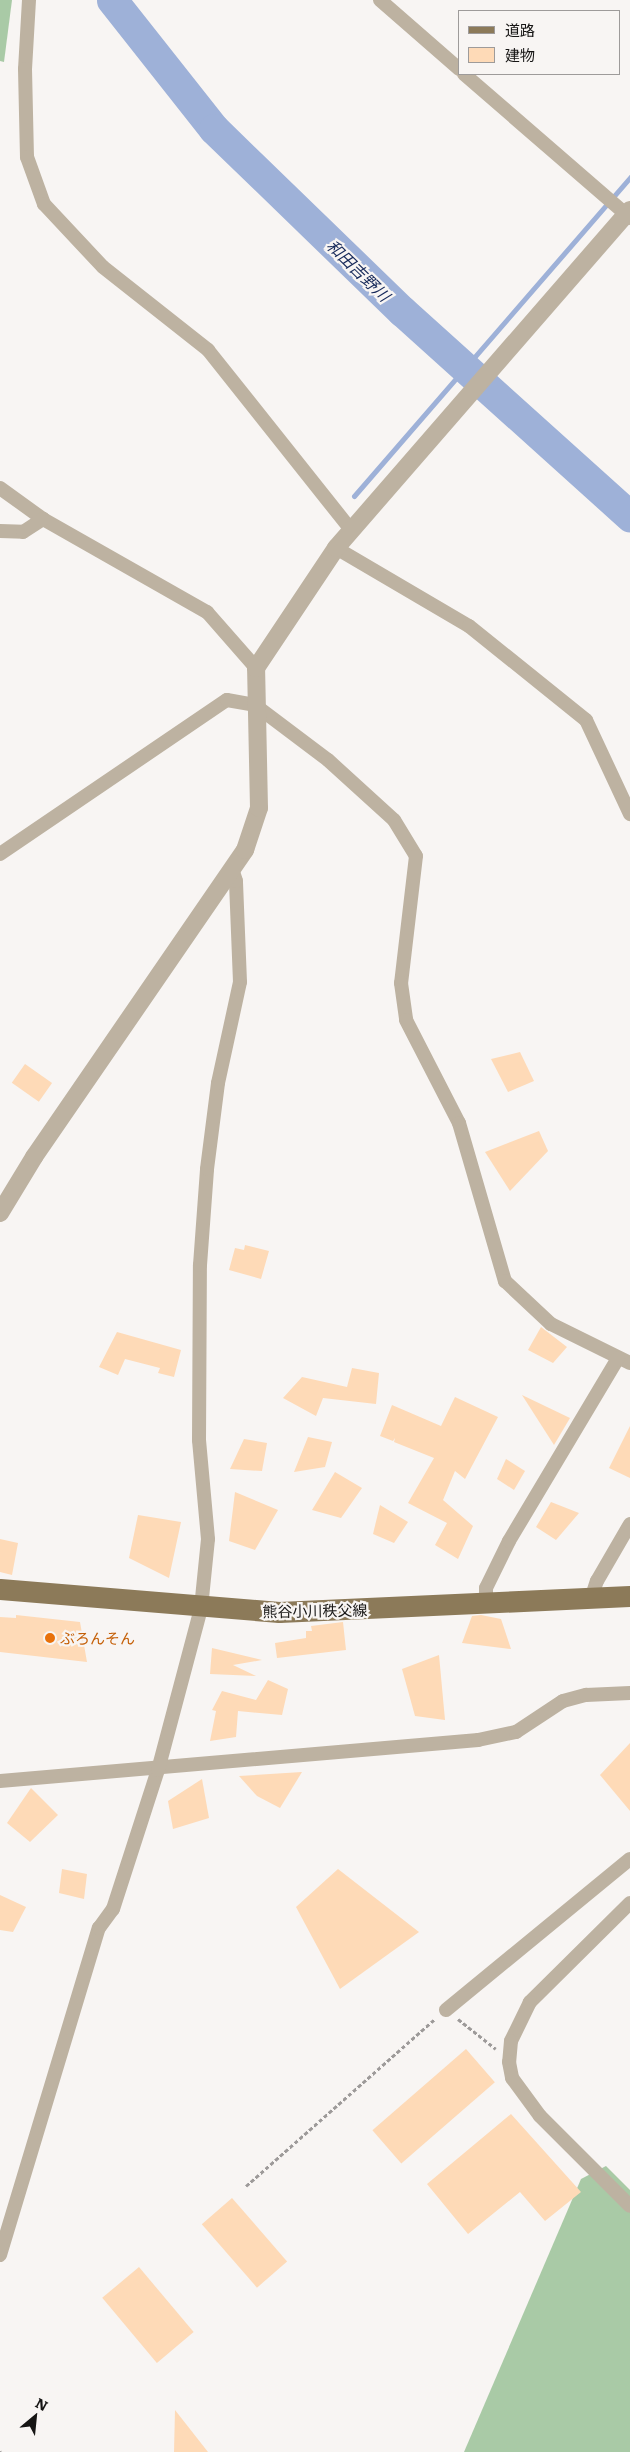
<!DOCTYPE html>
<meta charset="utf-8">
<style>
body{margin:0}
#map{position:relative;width:630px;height:2452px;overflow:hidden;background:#f8f5f3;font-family:Literata,"Noto Sans JP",serif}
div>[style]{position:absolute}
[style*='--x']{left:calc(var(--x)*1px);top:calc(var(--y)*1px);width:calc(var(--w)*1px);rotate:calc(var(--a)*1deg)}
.forest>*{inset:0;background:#a9caa6}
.stream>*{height:5px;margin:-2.5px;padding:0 2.5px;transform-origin:2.5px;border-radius:2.5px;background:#9eb1d8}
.river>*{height:31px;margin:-15.5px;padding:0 15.5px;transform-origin:15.5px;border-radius:15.5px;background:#9eb1d8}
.building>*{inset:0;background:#fedab7;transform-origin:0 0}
.path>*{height:3px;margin-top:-1.5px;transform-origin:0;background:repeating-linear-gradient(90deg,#9d9a99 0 4px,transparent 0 6.5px)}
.minor>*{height:14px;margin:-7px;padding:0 7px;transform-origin:7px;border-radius:7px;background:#bdb2a1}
.tertiary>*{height:18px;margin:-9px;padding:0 9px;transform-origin:9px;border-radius:9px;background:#bdb2a1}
.primary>*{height:21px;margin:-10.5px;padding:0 10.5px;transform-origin:10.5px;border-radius:10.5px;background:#8c7a59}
.dots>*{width:14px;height:14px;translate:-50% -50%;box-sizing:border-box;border:2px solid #f8f5f3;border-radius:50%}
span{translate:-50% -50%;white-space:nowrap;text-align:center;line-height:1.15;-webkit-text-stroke:4.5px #f8f5f3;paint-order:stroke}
.street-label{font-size:15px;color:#161514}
.food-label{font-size:15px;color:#c56008}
.left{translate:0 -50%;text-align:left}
.water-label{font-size:16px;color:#152859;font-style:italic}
.legend{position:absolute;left:458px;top:10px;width:162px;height:65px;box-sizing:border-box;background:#f8f5f3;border:1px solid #9e9b9a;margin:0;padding:6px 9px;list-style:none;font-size:15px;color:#161514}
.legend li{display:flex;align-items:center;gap:10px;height:25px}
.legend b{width:25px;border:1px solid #9e9b9a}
.north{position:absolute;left:10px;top:2392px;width:50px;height:50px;-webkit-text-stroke:4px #f8f5f3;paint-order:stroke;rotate:28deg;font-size:14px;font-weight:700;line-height:20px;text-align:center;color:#161514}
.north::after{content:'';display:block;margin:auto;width:18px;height:22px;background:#161514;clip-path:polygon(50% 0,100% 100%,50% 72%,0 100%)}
</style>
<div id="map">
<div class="forest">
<div style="clip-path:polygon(0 0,12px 0,4px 62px,0 61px)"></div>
<div style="clip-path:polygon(606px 2166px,630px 2190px,630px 2452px,464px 2452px,581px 2179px)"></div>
</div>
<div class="stream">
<div style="--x:354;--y:496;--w:422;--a:-49.1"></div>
</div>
<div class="river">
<div style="--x:112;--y:0;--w:164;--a:51.7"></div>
<div style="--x:214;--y:129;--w:262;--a:44.1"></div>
<div style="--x:402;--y:311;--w:307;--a:42"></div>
</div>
<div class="building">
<div style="clip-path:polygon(520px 1052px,534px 1081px,508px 1092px,491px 1059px)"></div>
<div style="left:25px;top:1064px;width:33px;height:23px;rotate:35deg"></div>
<div style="clip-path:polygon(539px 1131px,548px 1151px,510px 1191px,485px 1152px)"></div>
<div style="clip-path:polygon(245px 1245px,269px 1251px,261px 1279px,229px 1270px,235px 1248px,244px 1250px)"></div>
<div style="clip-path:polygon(541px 1327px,567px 1347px,553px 1363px,528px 1350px)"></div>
<div style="clip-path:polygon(117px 1332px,181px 1350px,174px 1377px,158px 1373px,160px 1368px,125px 1359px,118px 1375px,99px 1367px)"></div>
<div style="clip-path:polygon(352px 1368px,379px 1373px,376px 1404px,323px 1398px,316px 1416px,283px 1398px,302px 1377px,347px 1387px)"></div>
<div style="clip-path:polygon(522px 1395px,570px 1418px,554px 1445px)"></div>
<div style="clip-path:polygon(455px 1397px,498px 1417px,465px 1479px,455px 1471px,443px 1500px,473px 1526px,458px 1559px,435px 1545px,447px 1523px,408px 1503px,434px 1458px,394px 1442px,395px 1438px,393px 1441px,380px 1436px,392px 1405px,441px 1426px)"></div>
<div style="clip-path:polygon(630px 1426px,630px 1478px,609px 1468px)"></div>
<div style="clip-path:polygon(308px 1437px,332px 1442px,325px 1467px,294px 1472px)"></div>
<div style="clip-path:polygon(244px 1439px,267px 1443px,262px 1471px,230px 1469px)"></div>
<div style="clip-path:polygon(506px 1459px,525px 1471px,514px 1490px,497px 1479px)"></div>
<div style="clip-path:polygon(335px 1472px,362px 1488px,341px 1518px,312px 1510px)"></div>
<div style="clip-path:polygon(235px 1492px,278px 1510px,255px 1550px,229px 1541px)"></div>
<div style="clip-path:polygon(551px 1502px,579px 1513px,556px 1540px,536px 1527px)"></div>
<div style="clip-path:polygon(380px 1505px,408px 1522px,394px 1543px,373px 1534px)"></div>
<div style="clip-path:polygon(138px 1515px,181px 1522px,169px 1578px,129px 1558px)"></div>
<div style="clip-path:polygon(0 1539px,18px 1543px,12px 1575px,0 1572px)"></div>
<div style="clip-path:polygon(16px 1615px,80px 1622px,87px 1662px,0 1652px,0 1617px,16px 1618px)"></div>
<div style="clip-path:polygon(481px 1615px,501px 1619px,511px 1649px,462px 1643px,472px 1616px)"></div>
<div style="clip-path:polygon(343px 1622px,346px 1650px,277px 1658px,275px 1643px,306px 1638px,306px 1631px,312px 1631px,311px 1626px)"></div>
<div style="clip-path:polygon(212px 1648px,262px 1660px,233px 1665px,256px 1676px,210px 1674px)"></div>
<div style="clip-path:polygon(439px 1655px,445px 1720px,415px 1716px,402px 1669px)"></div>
<div style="clip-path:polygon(268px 1680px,288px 1689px,282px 1715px,238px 1711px,236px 1737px,210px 1741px,216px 1711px,212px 1710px,222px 1691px,256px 1700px)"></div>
<div style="clip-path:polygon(630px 1743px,630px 1811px,600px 1775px)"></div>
<div style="clip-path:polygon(302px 1772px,280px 1808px,257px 1796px,239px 1776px)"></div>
<div style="clip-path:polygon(202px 1779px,209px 1818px,173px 1829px,168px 1801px)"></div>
<div style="clip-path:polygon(31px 1788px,58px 1815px,30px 1842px,7px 1823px)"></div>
<div style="clip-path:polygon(62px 1869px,87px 1874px,84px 1899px,59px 1893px)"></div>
<div style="clip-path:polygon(338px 1869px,419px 1932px,340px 1989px,296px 1907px)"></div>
<div style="clip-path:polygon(0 1895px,26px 1907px,13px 1932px,0 1930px)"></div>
<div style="left:466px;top:2049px;width:44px;height:124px;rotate:49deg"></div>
<div style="clip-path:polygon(511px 2114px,581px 2192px,545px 2221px,520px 2192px,468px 2234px,427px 2184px)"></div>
<div style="left:232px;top:2198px;width:84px;height:40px;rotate:49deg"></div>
<div style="left:139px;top:2267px;width:85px;height:48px;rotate:50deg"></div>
<div style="clip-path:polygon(175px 2410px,208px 2452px,174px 2452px)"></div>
</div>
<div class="path">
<div style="--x:458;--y:2019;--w:48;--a:38.3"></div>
<div style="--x:246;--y:2186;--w:252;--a:-41.5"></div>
<div style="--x:0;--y:2451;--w:1;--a:45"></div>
</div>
<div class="minor">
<div style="--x:29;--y:0;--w:69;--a:93.3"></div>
<div style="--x:25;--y:69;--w:88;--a:88.7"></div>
<div style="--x:27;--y:157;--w:50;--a:70.1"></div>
<div style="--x:44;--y:204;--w:86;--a:46.9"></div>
<div style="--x:103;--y:267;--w:134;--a:38.3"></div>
<div style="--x:208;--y:350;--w:230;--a:51.5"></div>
<div style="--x:380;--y:0;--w:105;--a:41.1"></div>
<div style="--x:464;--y:74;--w:220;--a:40.9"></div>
<div style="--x:0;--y:488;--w:53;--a:35.8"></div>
<div style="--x:43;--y:519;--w:189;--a:29.6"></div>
<div style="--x:207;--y:612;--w:74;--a:48.8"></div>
<div style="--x:0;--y:531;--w:23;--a:2"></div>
<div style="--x:23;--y:532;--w:24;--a:-33"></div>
<div style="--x:336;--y:548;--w:154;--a:30.4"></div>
<div style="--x:469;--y:626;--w:150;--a:38.8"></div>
<div style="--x:586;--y:720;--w:104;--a:64.9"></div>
<div style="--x:0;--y:854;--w:274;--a:-34.2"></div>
<div style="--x:227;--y:700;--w:28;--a:10"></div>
<div style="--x:255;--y:705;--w:91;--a:37"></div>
<div style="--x:328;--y:760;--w:89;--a:42.3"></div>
<div style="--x:394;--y:820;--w:42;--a:58.6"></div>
<div style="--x:416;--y:856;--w:128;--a:96.7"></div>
<div style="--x:401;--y:983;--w:37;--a:82"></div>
<div style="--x:406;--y:1020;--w:116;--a:62.8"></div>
<div style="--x:459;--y:1123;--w:165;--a:73.8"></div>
<div style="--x:505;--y:1281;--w:63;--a:43.1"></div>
<div style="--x:551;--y:1324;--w:88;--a:26.3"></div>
<div style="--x:591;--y:1599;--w:19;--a:-72"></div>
<div style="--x:597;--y:1581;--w:66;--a:-59.9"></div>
<div style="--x:486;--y:1604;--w:16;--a:-90"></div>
<div style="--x:486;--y:1588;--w:52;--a:-63.9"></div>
<div style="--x:509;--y:1541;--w:213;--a:-59.2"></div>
<div style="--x:0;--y:1781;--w:480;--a:-4.9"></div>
<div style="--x:478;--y:1740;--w:39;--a:-12"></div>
<div style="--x:516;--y:1732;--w:56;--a:-33.4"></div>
<div style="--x:563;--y:1701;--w:24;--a:-15"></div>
<div style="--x:586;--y:1695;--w:44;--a:-2.6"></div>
<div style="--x:630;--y:1903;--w:141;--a:135.3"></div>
<div style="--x:530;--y:2002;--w:43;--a:116"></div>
<div style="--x:511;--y:2041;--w:21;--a:95"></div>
<div style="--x:509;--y:2062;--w:16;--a:79"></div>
<div style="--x:512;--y:2078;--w:47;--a:53.6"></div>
<div style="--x:540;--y:2116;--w:127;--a:45"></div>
<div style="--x:446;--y:2010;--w:238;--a:-39.4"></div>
<div style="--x:0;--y:2255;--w:342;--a:-73.2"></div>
<div style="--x:99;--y:1928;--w:24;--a:-54"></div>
<div style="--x:113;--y:1909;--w:146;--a:-72.1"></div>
<div style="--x:158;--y:1770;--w:168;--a:-75.1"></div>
<div style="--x:201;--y:1608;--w:69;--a:-84.2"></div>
<div style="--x:208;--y:1539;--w:99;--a:-95.2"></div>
<div style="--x:199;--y:1440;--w:175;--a:-89.7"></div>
<div style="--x:200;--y:1265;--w:96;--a:-85.8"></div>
<div style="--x:207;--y:1169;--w:87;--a:-82.7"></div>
<div style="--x:218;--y:1083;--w:103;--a:-77.7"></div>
<div style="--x:240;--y:982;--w:101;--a:-92.3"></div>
<div style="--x:236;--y:881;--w:13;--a:-108"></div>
</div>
<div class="tertiary">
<div style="--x:0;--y:1213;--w:66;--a:-58.7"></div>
<div style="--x:34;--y:1157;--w:373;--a:-55.5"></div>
<div style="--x:245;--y:850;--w:44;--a:-71.6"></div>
<div style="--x:259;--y:808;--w:140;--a:-91.2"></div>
<div style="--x:256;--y:668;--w:144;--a:-56.3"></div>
<div style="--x:336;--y:548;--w:448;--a:-49"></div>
</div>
<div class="primary">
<div style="--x:0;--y:1589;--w:280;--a:4.7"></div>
<div style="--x:279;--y:1612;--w:351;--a:-2.6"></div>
</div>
<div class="dots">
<div style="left:50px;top:1638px;background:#e8710a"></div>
</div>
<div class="street-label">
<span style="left:315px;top:1610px;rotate:-1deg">熊谷小川秩父線</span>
</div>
<div class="food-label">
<span class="left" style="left:60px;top:1638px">ぶろんそん</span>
</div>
<div class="water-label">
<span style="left:359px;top:270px;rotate:44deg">和田吉野川</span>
</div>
<ul class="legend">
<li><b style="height:6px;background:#8c7a59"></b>道路</li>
<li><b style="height:14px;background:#fedab7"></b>建物</li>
</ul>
<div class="north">N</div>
</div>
